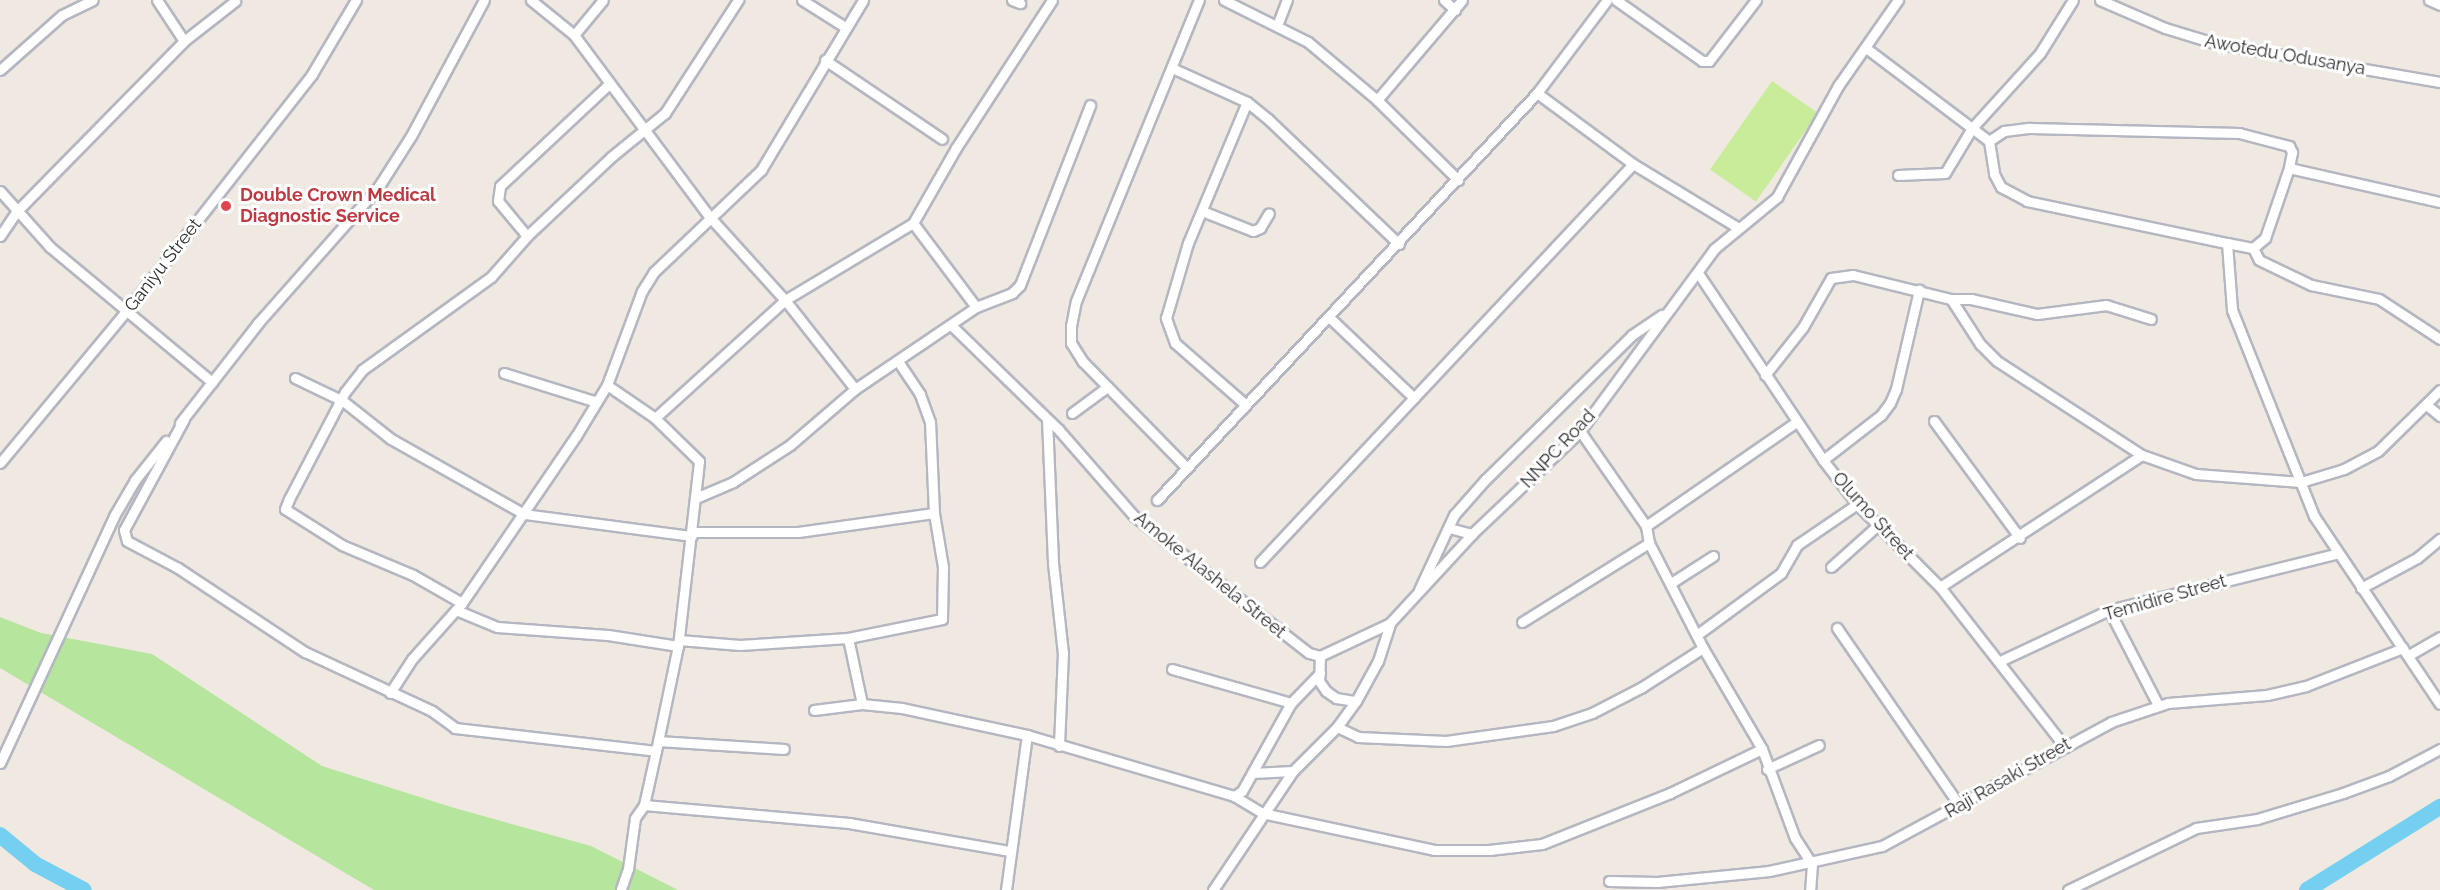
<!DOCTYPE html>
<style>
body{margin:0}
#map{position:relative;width:2440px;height:890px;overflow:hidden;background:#efe9e1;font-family:Raleway,sans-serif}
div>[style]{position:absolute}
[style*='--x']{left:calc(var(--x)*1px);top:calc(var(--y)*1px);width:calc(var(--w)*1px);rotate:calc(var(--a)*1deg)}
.green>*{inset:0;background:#b6e59e}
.pitch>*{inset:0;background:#c9ec9a;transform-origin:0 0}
.river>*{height:16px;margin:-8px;padding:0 8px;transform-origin:8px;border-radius:8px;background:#75cff0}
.roads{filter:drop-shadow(2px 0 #b4b7c1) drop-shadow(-2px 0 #b4b7c1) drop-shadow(0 2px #b4b7c1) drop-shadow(0 -2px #b4b7c1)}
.minor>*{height:9px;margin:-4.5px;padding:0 4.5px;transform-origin:4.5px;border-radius:4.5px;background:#fff}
.dots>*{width:16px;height:16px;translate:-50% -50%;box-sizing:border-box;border:3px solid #fff;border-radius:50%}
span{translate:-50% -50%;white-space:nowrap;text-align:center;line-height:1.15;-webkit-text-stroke:6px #fff;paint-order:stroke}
.street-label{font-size:18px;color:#2e2e2e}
.health-label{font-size:18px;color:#be3a42;font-weight:700}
.left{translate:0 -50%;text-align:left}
</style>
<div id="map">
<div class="green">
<div style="clip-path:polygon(0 617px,41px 633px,152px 654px,322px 766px,451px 807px,591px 846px,678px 890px,374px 890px,0 668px)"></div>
</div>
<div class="pitch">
<div style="left:1772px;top:81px;width:56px;height:108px;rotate:35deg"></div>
</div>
<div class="river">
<div style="--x:0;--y:835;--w:45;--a:39.6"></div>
<div style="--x:35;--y:864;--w:55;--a:28"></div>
<div style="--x:2307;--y:890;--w:157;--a:-32"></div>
</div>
<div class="roads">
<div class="minor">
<div style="--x:157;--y:0;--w:49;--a:56.6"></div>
<div style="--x:531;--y:0;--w:55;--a:39.1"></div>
<div style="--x:574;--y:35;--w:226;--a:53.3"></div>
<div style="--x:709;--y:216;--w:113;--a:47.9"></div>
<div style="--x:785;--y:300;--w:113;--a:51.8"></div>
<div style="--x:802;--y:0;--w:51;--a:32.1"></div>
<div style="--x:1012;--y:0;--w:9;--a:21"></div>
<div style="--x:1224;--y:0;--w:94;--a:26.6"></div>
<div style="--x:1308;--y:42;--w:90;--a:40"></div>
<div style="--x:1377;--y:100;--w:114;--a:44.6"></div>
<div style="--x:1444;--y:0;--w:15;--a:42"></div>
<div style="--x:1616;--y:0;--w:105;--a:35.3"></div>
<div style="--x:1702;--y:61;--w:7;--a:0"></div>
<div style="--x:1709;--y:61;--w:77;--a:-52.4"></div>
<div style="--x:2100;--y:0;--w:71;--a:23.3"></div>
<div style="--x:2165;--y:28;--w:51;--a:17"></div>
<div style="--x:2214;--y:43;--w:229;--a:9.8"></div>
<div style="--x:2429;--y:0;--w:12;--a:24"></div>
<div style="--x:1278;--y:23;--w:25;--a:-69"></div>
<div style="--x:574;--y:35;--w:45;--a:-50.4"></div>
<div style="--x:1866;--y:48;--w:154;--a:37.1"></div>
<div style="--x:1989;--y:141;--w:33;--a:81"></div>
<div style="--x:1994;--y:174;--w:15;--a:62"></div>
<div style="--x:2001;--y:187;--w:30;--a:28"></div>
<div style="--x:2027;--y:201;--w:204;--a:11.9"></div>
<div style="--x:2227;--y:243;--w:67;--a:85.7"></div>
<div style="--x:2232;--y:310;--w:222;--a:68.3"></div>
<div style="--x:2314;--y:516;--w:226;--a:56.2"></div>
<div style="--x:825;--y:60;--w:141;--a:34"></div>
<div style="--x:1172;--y:68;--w:82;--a:24.4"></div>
<div style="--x:1247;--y:102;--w:27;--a:39"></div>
<div style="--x:1268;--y:119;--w:181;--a:43.7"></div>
<div style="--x:0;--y:70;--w:83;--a:-41.6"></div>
<div style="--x:62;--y:15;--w:34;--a:-26"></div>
<div style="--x:1537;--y:93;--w:119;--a:36.5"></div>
<div style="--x:1633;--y:164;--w:122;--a:31.2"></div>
<div style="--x:1377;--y:100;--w:131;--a:-49.6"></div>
<div style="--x:1989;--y:141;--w:18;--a:-34"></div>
<div style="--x:2004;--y:131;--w:26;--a:-7"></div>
<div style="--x:2030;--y:128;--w:209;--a:1.4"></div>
<div style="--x:2239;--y:133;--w:52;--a:14.6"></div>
<div style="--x:2289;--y:146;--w:7;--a:63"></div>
<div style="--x:2292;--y:152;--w:16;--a:101"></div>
<div style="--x:2289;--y:168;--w:155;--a:12.7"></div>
<div style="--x:1898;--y:175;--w:47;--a:-2.4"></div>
<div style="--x:1945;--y:173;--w:52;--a:-59"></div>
<div style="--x:1972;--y:128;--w:101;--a:-47.8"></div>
<div style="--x:2040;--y:53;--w:62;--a:-58.1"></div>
<div style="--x:0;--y:191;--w:75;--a:48.2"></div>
<div style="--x:50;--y:247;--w:211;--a:39.8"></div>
<div style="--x:1202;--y:211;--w:55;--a:21.4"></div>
<div style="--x:1253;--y:231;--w:8;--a:-23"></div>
<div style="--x:1260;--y:228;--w:17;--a:-59"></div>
<div style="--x:913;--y:223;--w:105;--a:53.1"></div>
<div style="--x:0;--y:236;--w:30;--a:-56"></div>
<div style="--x:17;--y:211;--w:238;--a:-45.5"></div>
<div style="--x:184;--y:41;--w:65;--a:-38.1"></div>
<div style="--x:527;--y:236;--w:45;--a:-129.6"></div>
<div style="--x:498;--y:201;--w:15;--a:-82"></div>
<div style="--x:500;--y:186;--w:149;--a:-43.1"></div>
<div style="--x:2227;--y:243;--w:26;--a:11"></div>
<div style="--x:2253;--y:248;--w:13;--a:63"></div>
<div style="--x:2259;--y:260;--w:58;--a:25.7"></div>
<div style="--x:2311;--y:285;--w:69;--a:11.6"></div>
<div style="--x:2379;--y:299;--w:73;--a:33.3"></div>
<div style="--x:2253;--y:248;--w:16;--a:-40"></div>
<div style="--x:2265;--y:238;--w:74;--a:-71.1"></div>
<div style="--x:1698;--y:273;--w:225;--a:56.2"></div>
<div style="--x:1823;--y:460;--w:56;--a:52.3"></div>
<div style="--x:1857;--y:504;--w:117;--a:45"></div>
<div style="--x:1940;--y:587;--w:203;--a:52"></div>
<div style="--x:1951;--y:299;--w:20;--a:0"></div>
<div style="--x:1971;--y:299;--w:68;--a:12.8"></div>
<div style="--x:2037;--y:314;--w:70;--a:-7.4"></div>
<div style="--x:2106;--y:305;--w:47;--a:17.3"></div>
<div style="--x:1330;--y:318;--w:116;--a:43.6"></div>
<div style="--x:952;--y:326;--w:148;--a:44.2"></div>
<div style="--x:1058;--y:429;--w:116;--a:48.9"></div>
<div style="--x:1134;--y:516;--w:222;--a:38.1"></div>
<div style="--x:1309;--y:653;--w:11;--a:15"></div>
<div style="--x:1320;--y:656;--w:77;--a:-25.2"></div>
<div style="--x:504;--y:373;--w:97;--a:17.3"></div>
<div style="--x:1765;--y:375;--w:61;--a:-51.6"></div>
<div style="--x:1803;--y:327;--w:56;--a:-60.3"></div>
<div style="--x:1831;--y:278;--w:22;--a:-8"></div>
<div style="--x:1853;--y:275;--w:101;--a:13.8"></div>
<div style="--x:1951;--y:299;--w:54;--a:57.2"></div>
<div style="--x:1980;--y:344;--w:24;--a:45"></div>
<div style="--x:1997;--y:361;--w:173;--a:33"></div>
<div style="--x:2142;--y:455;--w:57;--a:19.4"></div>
<div style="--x:2196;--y:474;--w:105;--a:4.4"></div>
<div style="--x:2301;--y:482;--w:45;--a:-16.8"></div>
<div style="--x:2344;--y:469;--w:38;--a:-28"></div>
<div style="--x:2378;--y:451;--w:87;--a:-44.5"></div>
<div style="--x:295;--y:378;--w:53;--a:25.6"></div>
<div style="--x:343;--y:401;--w:61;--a:38.4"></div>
<div style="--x:391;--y:439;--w:153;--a:29.4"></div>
<div style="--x:524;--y:514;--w:169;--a:7.5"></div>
<div style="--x:1246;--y:405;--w:94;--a:-138.9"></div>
<div style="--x:1175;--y:343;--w:27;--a:-110"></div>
<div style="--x:1166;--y:318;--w:78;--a:-73.7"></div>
<div style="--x:1188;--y:243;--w:153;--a:-67.3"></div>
<div style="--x:2428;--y:406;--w:16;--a:40"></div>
<div style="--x:1072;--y:413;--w:44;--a:-36.6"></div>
<div style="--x:655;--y:418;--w:176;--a:-42.2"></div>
<div style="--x:785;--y:300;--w:149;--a:-31"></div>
<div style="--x:913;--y:223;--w:86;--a:-60.2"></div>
<div style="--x:956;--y:148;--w:176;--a:-57"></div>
<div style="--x:184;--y:419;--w:126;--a:118.4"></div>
<div style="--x:124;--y:530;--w:11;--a:75"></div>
<div style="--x:127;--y:541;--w:58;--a:27.9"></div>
<div style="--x:178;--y:568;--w:152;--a:33.5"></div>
<div style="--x:305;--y:652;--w:140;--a:24.9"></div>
<div style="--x:432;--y:711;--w:29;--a:36"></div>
<div style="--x:455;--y:728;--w:202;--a:6.5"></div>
<div style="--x:656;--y:751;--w:107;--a:-78.2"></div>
<div style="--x:678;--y:646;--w:186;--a:-83.5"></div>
<div style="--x:699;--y:461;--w:62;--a:-135.7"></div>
<div style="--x:655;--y:418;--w:58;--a:-145.5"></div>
<div style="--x:1047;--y:419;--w:144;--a:87.6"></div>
<div style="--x:1053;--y:563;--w:91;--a:83.7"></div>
<div style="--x:1063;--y:653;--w:93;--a:92.5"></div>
<div style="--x:1934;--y:421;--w:145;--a:53.7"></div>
<div style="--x:180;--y:423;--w:127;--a:-52"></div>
<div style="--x:258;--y:323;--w:183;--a:-48.5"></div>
<div style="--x:379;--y:186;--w:59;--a:-57.4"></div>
<div style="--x:411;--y:136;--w:154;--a:-61.8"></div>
<div style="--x:1580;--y:431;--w:116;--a:55.2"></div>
<div style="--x:1646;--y:526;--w:17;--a:80"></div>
<div style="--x:1649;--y:543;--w:118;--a:62.8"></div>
<div style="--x:1703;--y:648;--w:117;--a:59.7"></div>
<div style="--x:1762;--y:749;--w:95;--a:69.7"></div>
<div style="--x:1795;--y:838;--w:31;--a:57"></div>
<div style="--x:1812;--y:864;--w:26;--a:94"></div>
<div style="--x:1823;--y:460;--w:73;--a:-37.8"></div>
<div style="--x:1881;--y:415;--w:15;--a:-53"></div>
<div style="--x:1890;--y:403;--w:15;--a:-67"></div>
<div style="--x:1896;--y:389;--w:102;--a:-76.9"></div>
<div style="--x:0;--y:463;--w:200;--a:-50.3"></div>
<div style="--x:128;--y:309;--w:298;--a:-51.9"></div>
<div style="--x:312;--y:74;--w:86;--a:-59.3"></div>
<div style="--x:1186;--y:467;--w:147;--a:-134.4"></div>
<div style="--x:1083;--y:362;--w:22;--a:-122"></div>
<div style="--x:1071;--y:343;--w:17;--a:-90"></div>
<div style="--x:1071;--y:326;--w:25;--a:-79"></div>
<div style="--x:1076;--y:301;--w:325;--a:-67.8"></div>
<div style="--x:698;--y:497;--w:38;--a:-23"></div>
<div style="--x:733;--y:482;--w:68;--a:-33"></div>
<div style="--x:790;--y:445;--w:86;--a:-40.7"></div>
<div style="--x:855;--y:389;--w:146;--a:-34.1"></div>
<div style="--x:976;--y:307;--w:39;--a:-21"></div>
<div style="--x:1012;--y:293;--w:11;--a:-45"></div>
<div style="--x:1020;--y:285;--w:193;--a:-68.7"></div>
<div style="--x:1157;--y:500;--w:557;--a:-46.96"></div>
<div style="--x:1537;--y:93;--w:116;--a:-53"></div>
<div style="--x:1646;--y:526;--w:181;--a:-34.7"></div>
<div style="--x:1449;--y:528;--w:24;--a:15"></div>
<div style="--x:693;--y:532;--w:105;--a:0"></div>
<div style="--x:798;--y:532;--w:137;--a:-8"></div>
<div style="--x:1260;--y:562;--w:545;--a:-46.86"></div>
<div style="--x:1831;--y:567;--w:63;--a:-41.8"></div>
<div style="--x:1671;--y:583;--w:50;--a:-32.7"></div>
<div style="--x:1940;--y:587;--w:241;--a:-33.2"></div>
<div style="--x:2361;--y:588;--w:64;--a:-28.2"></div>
<div style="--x:2417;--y:558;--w:30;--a:-40"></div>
<div style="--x:1419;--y:590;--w:83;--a:-65"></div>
<div style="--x:1454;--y:515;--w:47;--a:-48.5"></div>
<div style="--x:1485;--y:480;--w:206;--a:-44.6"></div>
<div style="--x:1632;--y:335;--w:36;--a:-34"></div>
<div style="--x:462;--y:603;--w:56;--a:-150.3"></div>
<div style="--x:413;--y:575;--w:77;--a:-157.1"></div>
<div style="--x:342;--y:545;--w:67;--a:-147.7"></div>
<div style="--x:285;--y:509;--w:11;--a:-68"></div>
<div style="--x:289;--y:499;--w:121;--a:-62.4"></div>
<div style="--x:345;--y:392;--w:28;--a:-52"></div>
<div style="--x:362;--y:370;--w:159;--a:-35.8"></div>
<div style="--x:491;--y:277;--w:55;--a:-48.7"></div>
<div style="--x:527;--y:236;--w:115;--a:-43.2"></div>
<div style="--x:611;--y:157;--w:70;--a:-39.2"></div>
<div style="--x:665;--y:113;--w:135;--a:-57.1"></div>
<div style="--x:456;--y:610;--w:44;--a:22.5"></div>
<div style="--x:497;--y:627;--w:111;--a:4.1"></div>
<div style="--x:608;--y:635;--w:71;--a:8.9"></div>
<div style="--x:2109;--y:610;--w:107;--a:62.7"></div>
<div style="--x:1522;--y:622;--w:150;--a:-31.9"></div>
<div style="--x:1837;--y:628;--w:216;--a:55.4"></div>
<div style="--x:1698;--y:634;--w:103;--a:-36.3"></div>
<div style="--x:1781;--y:573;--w:32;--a:-60"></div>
<div style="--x:1797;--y:545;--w:73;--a:-34.3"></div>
<div style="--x:848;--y:638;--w:67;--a:78"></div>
<div style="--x:679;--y:640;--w:61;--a:4.7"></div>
<div style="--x:740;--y:645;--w:108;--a:-3.7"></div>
<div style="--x:848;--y:638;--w:96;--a:-11.4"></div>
<div style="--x:942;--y:619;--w:52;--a:-88.9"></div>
<div style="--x:943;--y:567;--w:55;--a:-99.5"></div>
<div style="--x:934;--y:513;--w:91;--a:-92.5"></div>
<div style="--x:930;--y:422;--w:30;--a:-110"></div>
<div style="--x:920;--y:394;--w:40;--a:-124"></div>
<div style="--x:2409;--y:655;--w:36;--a:-30"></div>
<div style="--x:1320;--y:656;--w:25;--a:92"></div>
<div style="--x:1319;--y:681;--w:12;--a:55"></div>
<div style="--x:1326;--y:691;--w:12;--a:35"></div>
<div style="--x:1336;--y:698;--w:20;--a:9"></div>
<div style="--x:2000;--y:661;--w:120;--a:-25.1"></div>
<div style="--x:2109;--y:610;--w:234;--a:-13.9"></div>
<div style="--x:1172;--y:669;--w:124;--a:15.9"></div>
<div style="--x:390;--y:693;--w:40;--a:-57.1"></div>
<div style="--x:412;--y:659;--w:75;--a:-48.2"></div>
<div style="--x:462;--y:603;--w:202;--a:-55.7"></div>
<div style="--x:576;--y:436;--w:60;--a:-58.7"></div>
<div style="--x:607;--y:385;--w:100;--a:-69.6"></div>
<div style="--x:642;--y:291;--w:22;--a:-58"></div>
<div style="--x:654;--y:272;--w:148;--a:-43.6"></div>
<div style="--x:761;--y:170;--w:198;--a:-59"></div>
<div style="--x:814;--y:710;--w:48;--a:-7.1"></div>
<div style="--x:862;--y:704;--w:40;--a:5.7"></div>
<div style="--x:902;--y:708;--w:128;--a:12.2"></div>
<div style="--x:1027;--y:735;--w:216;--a:16.4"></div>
<div style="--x:1234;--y:796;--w:33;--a:31"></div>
<div style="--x:1262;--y:813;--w:176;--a:12.1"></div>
<div style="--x:1434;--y:850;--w:55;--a:0"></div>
<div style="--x:1489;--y:850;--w:53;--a:-6.5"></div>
<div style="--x:1542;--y:844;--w:138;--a:-21.7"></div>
<div style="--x:1670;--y:793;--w:102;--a:-25.6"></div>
<div style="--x:1337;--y:727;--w:23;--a:25"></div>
<div style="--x:1358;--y:737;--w:88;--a:2.6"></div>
<div style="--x:1446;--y:741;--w:108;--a:-8"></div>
<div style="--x:1553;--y:726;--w:41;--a:-18.4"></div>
<div style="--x:1592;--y:713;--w:56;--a:-27.5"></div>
<div style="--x:1642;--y:687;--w:72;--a:-32.6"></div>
<div style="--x:658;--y:741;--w:126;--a:3.6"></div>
<div style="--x:0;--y:763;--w:272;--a:-65.2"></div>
<div style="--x:114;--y:516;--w:42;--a:-59.7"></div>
<div style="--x:135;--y:480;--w:50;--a:-51.5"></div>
<div style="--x:1767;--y:769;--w:57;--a:-24.8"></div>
<div style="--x:1252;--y:773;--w:41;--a:-2.8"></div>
<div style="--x:1234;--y:796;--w:9;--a:-32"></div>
<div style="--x:1242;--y:791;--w:101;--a:-60.9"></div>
<div style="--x:1291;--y:703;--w:42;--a:-46"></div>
<div style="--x:644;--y:805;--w:206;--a:5"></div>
<div style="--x:849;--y:823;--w:162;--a:9.9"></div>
<div style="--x:1609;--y:881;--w:48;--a:1.2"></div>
<div style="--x:1657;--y:882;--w:113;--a:-5.6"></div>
<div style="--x:1769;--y:871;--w:116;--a:-12.5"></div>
<div style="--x:1882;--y:846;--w:260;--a:-28.4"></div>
<div style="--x:2111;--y:722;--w:60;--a:-18.4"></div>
<div style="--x:2168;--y:703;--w:99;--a:-4.6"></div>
<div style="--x:2267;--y:695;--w:40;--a:-13"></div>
<div style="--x:2306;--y:686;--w:104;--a:-21.4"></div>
<div style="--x:621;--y:889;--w:21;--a:-71"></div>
<div style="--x:628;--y:869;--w:51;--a:-82.2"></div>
<div style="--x:635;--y:818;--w:16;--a:-55"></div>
<div style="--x:644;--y:805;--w:55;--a:-77.5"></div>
<div style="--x:1006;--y:890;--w:156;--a:-82.3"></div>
<div style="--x:1213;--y:890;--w:143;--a:-56.1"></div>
<div style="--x:1293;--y:771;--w:62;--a:-45"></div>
<div style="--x:1337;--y:727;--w:32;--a:-54"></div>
<div style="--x:1356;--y:701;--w:46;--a:-61.2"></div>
<div style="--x:1378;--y:661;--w:40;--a:-72"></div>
<div style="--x:1390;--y:623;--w:121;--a:-47.3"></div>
<div style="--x:1472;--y:534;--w:149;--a:-43.6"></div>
<div style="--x:1580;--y:431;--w:226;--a:-53.6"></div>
<div style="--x:1714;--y:249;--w:82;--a:-39.5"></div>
<div style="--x:1777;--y:197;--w:127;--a:-61.2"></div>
<div style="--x:1838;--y:86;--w:105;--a:-55.1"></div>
<div style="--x:2068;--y:890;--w:142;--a:-25.8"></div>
<div style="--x:2196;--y:828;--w:62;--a:-8.4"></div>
<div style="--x:2257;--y:819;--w:90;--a:-16.8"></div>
<div style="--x:2343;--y:793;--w:49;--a:-20.3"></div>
<div style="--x:2389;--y:776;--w:58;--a:-27.9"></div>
</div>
</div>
<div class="dots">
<div style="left:226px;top:206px;background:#e0444e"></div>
</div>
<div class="street-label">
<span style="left:2285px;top:55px;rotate:10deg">Awotedu Odusanya</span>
<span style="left:163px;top:265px;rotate:-52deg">Ganiyu Street</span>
<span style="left:1558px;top:449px;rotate:-47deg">NNPC Road</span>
<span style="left:1873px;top:516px;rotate:48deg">Olumo Street</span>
<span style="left:1210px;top:575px;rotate:39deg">Amoke Alashela Street</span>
<span style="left:2165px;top:598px;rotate:-16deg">Temidire Street</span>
<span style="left:2008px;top:778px;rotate:-30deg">Raji Rasaki Street</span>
</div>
<div class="health-label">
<span class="left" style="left:240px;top:206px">Double Crown Medical<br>Diagnostic Service</span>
</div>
</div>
